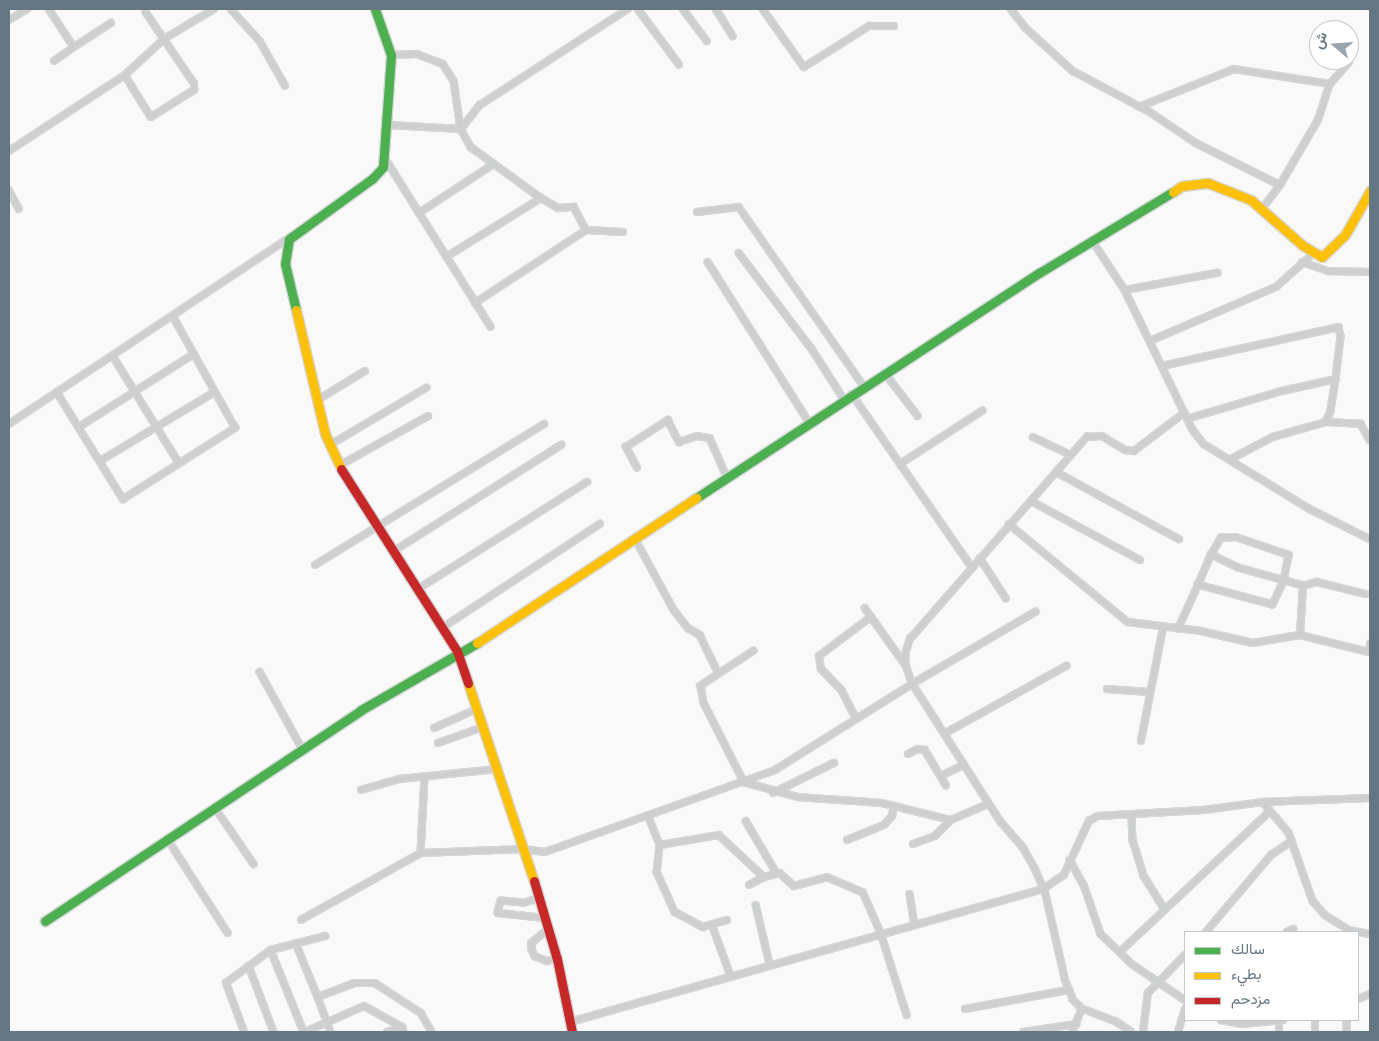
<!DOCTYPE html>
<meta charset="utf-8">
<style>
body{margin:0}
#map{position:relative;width:1379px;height:1041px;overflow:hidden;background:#f9f9f9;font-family:"Nunito Sans",Vazirmatn,sans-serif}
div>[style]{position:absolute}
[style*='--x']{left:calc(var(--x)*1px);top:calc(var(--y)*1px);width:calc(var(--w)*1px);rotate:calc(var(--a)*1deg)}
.roads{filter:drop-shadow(1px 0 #d5d6d7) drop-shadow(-1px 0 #d5d6d7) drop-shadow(0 1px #d5d6d7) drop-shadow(0 -1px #d5d6d7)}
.street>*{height:5.5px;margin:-2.75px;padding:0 2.75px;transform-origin:2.75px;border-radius:2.75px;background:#cecfd0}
.fast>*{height:9px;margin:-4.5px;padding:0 4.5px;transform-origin:4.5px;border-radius:4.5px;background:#4caf50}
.slow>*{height:9px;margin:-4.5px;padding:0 4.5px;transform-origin:4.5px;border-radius:4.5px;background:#ffc107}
.jam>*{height:9px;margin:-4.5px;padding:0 4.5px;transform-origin:4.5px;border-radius:4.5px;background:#c62828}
span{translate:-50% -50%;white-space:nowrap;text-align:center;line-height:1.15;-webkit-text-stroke:5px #fff;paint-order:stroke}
.frame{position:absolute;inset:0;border:10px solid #657683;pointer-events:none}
.legend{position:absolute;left:1184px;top:931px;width:175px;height:90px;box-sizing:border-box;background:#fff;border:1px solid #c1c8cd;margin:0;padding:6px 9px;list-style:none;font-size:15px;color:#657683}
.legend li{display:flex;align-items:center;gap:10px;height:25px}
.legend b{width:25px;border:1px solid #c1c8cd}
.north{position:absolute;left:1309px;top:20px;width:50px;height:50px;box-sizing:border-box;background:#fff;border:1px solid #c1c8cd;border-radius:50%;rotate:288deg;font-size:14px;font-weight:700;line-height:20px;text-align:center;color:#657683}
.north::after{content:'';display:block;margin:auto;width:18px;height:22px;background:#99a4ac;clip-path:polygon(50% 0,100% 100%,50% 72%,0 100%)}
</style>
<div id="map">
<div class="roads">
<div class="street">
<div style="--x:49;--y:9;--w:45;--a:56.7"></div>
<div style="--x:74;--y:47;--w:44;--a:-33"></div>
<div style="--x:231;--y:9;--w:43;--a:47.8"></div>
<div style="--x:260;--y:41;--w:51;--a:60.4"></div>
<div style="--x:638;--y:9;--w:69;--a:53.3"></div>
<div style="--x:683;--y:9;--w:40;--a:53"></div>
<div style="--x:716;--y:9;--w:32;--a:58"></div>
<div style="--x:763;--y:9;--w:71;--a:54.7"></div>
<div style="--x:804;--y:67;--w:77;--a:-32.2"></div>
<div style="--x:869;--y:26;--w:25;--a:0"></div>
<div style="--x:1011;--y:9;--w:24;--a:52"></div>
<div style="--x:1026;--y:28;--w:64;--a:42.5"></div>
<div style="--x:1073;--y:71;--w:87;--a:28"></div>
<div style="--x:1150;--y:112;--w:55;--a:34"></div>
<div style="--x:1196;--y:143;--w:94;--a:26.6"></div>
<div style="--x:9;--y:20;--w:21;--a:-31"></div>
<div style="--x:391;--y:55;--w:26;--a:-2"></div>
<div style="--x:417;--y:54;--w:28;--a:21"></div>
<div style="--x:443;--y:64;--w:20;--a:57"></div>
<div style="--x:454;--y:81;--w:49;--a:81.7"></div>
<div style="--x:461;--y:129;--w:21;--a:61"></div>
<div style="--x:471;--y:147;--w:87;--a:36.1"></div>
<div style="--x:541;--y:198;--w:20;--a:30"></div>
<div style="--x:558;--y:208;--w:16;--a:-4"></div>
<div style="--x:574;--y:207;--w:26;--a:62"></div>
<div style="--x:54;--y:61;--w:24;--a:-35"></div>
<div style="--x:125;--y:75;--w:49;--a:58.2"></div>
<div style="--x:151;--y:117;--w:51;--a:-32.1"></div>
<div style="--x:194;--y:90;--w:6;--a:-90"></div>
<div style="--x:194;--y:84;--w:86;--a:-124.1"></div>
<div style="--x:1139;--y:107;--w:102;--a:-21.8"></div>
<div style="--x:1234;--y:69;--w:97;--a:8.9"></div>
<div style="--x:388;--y:125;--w:73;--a:3.1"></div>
<div style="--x:461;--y:129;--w:31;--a:-52"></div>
<div style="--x:480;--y:105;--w:176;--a:-33"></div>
<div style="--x:9;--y:151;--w:139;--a:-33.2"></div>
<div style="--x:125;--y:75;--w:53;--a:-42.7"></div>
<div style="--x:164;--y:39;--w:58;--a:-31"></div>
<div style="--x:385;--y:158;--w:199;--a:57.9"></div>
<div style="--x:9;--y:190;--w:21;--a:62"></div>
<div style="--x:1262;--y:209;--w:30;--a:-53"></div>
<div style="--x:1280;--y:185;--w:75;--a:-59.7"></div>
<div style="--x:1318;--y:120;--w:38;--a:-72"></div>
<div style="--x:1330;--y:84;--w:28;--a:-49"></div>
<div style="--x:697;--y:212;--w:42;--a:-6.8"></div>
<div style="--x:739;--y:207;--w:218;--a:55.1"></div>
<div style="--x:419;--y:213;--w:87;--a:-33.3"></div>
<div style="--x:1092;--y:240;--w:60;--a:56.6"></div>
<div style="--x:1125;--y:290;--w:156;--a:64.1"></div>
<div style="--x:1193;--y:430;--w:18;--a:52"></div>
<div style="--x:1204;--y:444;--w:122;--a:31.6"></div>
<div style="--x:1308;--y:508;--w:69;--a:26.6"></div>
<div style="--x:739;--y:253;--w:121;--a:52.8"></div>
<div style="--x:812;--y:349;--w:59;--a:57.4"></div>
<div style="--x:446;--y:257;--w:112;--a:-31.8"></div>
<div style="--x:708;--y:262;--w:189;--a:57.7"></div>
<div style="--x:1302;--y:262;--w:28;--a:19"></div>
<div style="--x:1328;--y:271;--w:42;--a:1.4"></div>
<div style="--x:1125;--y:290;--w:94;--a:-10.5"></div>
<div style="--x:475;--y:303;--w:133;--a:-33.3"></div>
<div style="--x:586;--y:230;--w:37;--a:3"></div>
<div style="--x:1150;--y:341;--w:137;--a:-23.2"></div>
<div style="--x:1276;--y:287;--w:50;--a:-41.7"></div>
<div style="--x:113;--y:356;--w:126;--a:58.3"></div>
<div style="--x:1162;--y:366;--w:181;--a:-12.4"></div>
<div style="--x:1339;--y:327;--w:10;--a:79"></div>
<div style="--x:1341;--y:337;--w:42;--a:96.8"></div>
<div style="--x:885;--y:373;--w:54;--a:52.5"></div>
<div style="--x:57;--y:392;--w:126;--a:58.3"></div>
<div style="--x:123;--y:499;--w:133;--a:-32.4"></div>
<div style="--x:235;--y:428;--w:127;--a:-119.2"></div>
<div style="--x:852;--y:394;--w:211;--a:55.3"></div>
<div style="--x:316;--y:401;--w:57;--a:-31.5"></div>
<div style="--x:1187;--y:419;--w:99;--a:-16.4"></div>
<div style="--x:1282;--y:391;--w:55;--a:-12.5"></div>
<div style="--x:1336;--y:379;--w:33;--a:99"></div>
<div style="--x:1331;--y:412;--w:11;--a:117"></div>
<div style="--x:9;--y:424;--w:338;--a:-33.6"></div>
<div style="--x:79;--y:427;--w:136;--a:-32.4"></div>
<div style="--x:1033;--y:437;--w:42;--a:25.3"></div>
<div style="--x:330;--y:445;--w:112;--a:-30.7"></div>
<div style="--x:1231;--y:459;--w:47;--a:-27.6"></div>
<div style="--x:1273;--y:437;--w:55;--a:-15.8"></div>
<div style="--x:1326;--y:422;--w:35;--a:3"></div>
<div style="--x:1361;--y:424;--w:18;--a:61"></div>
<div style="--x:100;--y:461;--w:134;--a:-31"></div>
<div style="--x:900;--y:464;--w:98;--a:-32.9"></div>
<div style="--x:339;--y:466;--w:102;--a:-29.3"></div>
<div style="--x:637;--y:468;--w:24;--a:-118"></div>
<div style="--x:626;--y:447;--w:50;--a:-32.7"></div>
<div style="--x:668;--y:420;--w:25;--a:63"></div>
<div style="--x:679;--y:442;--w:19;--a:-18"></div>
<div style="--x:697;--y:436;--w:13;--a:9"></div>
<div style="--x:710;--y:438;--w:43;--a:66.4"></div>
<div style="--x:1058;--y:473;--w:138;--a:28.6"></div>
<div style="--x:1031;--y:501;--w:124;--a:28.4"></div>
<div style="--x:1009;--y:524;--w:154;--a:39.5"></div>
<div style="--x:1128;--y:622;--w:74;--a:7"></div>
<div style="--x:1201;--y:631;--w:53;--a:13"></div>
<div style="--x:1253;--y:643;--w:48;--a:-9.7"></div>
<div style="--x:1300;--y:635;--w:49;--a:-86.5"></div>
<div style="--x:1303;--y:586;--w:67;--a:-164.5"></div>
<div style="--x:1238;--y:568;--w:30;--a:-154"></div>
<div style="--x:636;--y:540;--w:80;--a:61.5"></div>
<div style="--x:674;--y:610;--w:23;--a:52"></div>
<div style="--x:688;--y:628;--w:14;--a:30"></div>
<div style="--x:700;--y:635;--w:41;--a:64.1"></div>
<div style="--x:394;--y:551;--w:198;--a:-32.4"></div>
<div style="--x:980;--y:558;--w:48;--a:57"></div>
<div style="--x:315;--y:565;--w:269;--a:-31.6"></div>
<div style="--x:1303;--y:586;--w:15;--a:-16"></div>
<div style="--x:1317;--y:582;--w:50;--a:13.8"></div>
<div style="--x:418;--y:589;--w:200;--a:-32.3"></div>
<div style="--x:865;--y:608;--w:69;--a:54.5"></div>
<div style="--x:442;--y:628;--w:189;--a:-33.4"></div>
<div style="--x:1178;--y:629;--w:48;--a:-65.6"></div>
<div style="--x:1198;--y:585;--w:33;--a:-67"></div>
<div style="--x:1211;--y:555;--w:20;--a:-60"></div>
<div style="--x:1221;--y:538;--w:15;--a:-4"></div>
<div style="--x:1236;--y:537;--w:56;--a:18.8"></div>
<div style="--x:1289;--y:555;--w:26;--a:101"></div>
<div style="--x:1284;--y:581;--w:26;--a:115"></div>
<div style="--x:1273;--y:605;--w:78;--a:-165.1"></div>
<div style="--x:1300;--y:635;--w:71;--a:13.8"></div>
<div style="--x:1369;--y:652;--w:8;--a:-83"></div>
<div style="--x:754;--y:651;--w:64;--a:146.6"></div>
<div style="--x:701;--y:686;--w:17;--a:80"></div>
<div style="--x:704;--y:703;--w:89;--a:63.1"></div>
<div style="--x:744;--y:782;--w:56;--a:15.5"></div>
<div style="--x:798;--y:797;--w:84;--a:4.1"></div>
<div style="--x:882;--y:803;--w:71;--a:13.8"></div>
<div style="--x:951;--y:820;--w:40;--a:-23.4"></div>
<div style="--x:260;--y:672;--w:89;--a:61.1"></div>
<div style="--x:1107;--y:689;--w:42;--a:4.1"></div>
<div style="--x:856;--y:719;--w:31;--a:-117"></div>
<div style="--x:842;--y:691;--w:30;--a:-134"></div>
<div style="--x:821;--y:669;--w:13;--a:-99"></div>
<div style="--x:819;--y:656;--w:65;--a:-36.9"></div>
<div style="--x:434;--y:728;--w:47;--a:-23.8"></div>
<div style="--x:944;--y:734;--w:140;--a:-29.1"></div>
<div style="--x:1141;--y:741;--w:115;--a:-79"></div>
<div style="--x:438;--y:743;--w:48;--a:-19.6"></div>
<div style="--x:908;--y:754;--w:11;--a:-27"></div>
<div style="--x:918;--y:749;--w:7;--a:8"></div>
<div style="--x:925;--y:750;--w:41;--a:59"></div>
<div style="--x:941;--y:776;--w:25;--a:-26"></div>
<div style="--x:425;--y:777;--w:76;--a:93"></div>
<div style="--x:421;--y:853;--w:103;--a:-2.2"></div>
<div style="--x:524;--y:849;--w:21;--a:8"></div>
<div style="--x:545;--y:852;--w:244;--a:-19.6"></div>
<div style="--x:775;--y:770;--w:162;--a:-32.1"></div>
<div style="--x:912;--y:684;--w:143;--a:-30.3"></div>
<div style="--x:361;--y:790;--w:40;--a:-16"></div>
<div style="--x:399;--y:779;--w:99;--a:-5.8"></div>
<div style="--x:773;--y:793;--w:68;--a:-26.2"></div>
<div style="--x:1263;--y:802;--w:40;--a:50"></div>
<div style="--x:1289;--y:833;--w:72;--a:70.6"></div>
<div style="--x:1313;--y:901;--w:18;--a:49"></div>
<div style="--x:1325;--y:915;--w:28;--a:32"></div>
<div style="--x:1349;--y:930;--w:21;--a:11"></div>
<div style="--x:216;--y:809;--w:67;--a:55.4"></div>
<div style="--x:648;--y:815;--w:32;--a:68"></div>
<div style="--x:660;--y:845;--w:60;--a:-9.6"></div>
<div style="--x:719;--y:835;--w:62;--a:43"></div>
<div style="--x:764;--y:877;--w:16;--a:-14"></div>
<div style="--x:780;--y:873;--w:19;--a:43"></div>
<div style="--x:794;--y:886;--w:34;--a:-15"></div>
<div style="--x:827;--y:877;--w:39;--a:23"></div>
<div style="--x:863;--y:892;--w:45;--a:66.3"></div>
<div style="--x:881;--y:933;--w:86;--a:72.4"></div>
<div style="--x:1132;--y:815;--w:25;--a:88"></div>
<div style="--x:1133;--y:840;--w:38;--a:73"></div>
<div style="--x:1144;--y:876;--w:39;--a:58"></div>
<div style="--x:746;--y:821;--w:59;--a:59.5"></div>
<div style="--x:847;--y:840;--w:40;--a:-22"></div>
<div style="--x:884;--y:825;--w:12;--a:-48"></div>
<div style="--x:892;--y:816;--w:10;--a:-79"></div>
<div style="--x:169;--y:841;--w:109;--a:57.3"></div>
<div style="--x:913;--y:844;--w:23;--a:-20"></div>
<div style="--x:935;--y:836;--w:23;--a:-45"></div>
<div style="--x:660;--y:845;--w:27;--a:96"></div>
<div style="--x:657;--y:872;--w:44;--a:65.8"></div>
<div style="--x:675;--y:912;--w:32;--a:28"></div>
<div style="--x:703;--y:927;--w:25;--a:-16"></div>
<div style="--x:1070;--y:860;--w:29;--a:61"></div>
<div style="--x:1084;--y:885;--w:52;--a:70.9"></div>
<div style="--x:1101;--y:934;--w:43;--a:44.1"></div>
<div style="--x:1132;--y:964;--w:64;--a:34.2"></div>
<div style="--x:749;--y:885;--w:17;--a:-28"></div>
<div style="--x:910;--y:894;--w:30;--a:81"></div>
<div style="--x:539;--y:899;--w:16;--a:165"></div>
<div style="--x:524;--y:903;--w:23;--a:-175"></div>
<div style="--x:501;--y:901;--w:12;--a:104"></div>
<div style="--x:498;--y:913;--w:47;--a:6.1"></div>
<div style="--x:756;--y:905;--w:61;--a:76.7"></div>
<div style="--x:301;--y:920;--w:137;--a:-29.2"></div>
<div style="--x:713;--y:927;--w:52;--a:69.8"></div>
<div style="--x:548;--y:930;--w:21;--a:141"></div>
<div style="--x:532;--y:943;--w:6;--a:90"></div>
<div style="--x:532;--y:949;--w:8;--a:67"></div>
<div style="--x:535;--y:956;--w:13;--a:23"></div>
<div style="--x:547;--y:961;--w:10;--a:-11"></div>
<div style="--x:1206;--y:932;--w:101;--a:-49.8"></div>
<div style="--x:1271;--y:855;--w:25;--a:-34"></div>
<div style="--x:1287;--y:932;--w:7;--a:-27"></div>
<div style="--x:296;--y:943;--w:58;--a:67.8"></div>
<div style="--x:318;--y:997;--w:39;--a:-21"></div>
<div style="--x:354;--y:983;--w:21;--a:0"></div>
<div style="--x:375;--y:983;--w:55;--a:33.1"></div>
<div style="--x:421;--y:1013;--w:22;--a:60"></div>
<div style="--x:271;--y:950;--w:88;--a:68.1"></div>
<div style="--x:1121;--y:951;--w:204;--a:-43.2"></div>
<div style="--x:249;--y:966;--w:71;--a:69.3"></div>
<div style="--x:318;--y:997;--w:37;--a:70"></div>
<div style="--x:1358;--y:999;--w:13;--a:-23"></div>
<div style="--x:965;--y:1009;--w:106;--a:-10.4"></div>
<div style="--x:1221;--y:1020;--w:21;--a:11"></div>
<div style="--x:1242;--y:1024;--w:41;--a:-5.6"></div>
<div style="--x:1347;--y:1020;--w:12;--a:90"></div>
<div style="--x:570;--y:1022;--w:491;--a:-15.7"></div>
<div style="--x:1043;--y:889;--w:25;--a:-34"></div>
<div style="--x:1064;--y:875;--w:60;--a:-65.2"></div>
<div style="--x:1089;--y:821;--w:10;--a:-29"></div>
<div style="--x:1098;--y:816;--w:106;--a:-3.2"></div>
<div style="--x:1204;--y:810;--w:60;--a:-7.7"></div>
<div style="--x:1263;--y:802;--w:107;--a:-2.1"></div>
<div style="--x:244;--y:1032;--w:52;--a:-110.2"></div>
<div style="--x:226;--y:983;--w:56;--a:-36.3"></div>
<div style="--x:271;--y:950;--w:56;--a:-14.5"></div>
<div style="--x:305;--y:1032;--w:64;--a:-23.8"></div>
<div style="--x:364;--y:1006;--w:43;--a:28.9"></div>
<div style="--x:402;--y:1027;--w:5;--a:68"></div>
<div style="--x:387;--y:1032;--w:16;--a:-18"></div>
<div style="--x:1023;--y:1032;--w:54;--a:-8.6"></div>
<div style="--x:1072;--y:1032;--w:25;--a:-67"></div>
<div style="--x:1131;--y:1032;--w:18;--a:-146"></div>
<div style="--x:1116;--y:1022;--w:36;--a:-159"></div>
<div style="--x:1082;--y:1009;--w:13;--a:-135"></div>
<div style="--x:1073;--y:1000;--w:22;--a:-112"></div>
<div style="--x:1065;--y:980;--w:89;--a:-102.9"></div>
<div style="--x:1045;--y:893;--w:26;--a:-113"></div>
<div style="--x:1035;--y:869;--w:24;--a:-120"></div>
<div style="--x:1023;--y:848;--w:33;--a:-131"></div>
<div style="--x:1001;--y:823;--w:165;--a:-122.6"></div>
<div style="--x:912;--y:684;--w:21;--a:-109"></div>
<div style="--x:905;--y:664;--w:13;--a:-86"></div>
<div style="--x:906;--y:651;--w:13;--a:-72"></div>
<div style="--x:910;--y:639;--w:269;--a:-48.8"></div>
<div style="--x:1087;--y:437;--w:15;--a:-4"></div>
<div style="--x:1102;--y:436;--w:27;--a:31"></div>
<div style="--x:1125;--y:450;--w:9;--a:6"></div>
<div style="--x:1134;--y:451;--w:63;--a:-37.2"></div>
<div style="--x:1143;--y:1032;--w:39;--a:-83"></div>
<div style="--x:1148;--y:993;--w:53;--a:-45.8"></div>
<div style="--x:1178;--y:1032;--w:24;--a:-73"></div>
<div style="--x:1279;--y:1032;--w:11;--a:-90"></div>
<div style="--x:1315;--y:1032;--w:12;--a:-90"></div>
</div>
<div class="fast">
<div style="--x:296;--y:310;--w:47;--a:-103.4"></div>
<div style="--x:285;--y:264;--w:25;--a:-81"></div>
<div style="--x:289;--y:239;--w:102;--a:-35.9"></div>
<div style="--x:372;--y:179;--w:16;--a:-47"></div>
<div style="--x:383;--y:167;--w:112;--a:-85.9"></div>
<div style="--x:391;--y:55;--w:49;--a:-109.2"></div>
<div style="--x:696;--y:498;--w:410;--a:-33.3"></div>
<div style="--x:1039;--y:273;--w:157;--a:-31.2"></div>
<div style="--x:45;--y:921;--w:380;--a:-33.7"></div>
<div style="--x:361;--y:710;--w:134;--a:-30"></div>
</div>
<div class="slow">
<div style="--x:1173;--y:192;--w:11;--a:-34"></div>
<div style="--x:1182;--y:186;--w:26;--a:-7"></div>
<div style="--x:1208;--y:183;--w:46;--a:21.6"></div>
<div style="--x:1251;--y:200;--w:68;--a:41.4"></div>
<div style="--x:1302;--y:245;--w:23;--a:31"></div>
<div style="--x:1322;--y:257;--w:32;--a:-44"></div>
<div style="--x:1345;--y:235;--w:51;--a:-60.4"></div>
<div style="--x:296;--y:310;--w:127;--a:76.8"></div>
<div style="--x:325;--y:434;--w:38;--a:65"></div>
<div style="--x:477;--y:643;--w:263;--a:-33.5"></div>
<div style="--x:468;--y:683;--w:209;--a:71.6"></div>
</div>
<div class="jam">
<div style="--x:341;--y:469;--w:216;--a:57.5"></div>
<div style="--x:457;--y:651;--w:34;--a:71"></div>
<div style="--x:534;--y:881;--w:81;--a:73.6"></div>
<div style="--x:557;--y:959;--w:75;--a:78.4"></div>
</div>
</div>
<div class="frame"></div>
<ul class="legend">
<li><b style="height:6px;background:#4caf50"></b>سالك</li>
<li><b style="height:6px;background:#ffc107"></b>بطيء</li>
<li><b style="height:6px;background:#c62828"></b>مزدحم</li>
</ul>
<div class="north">ش</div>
</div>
